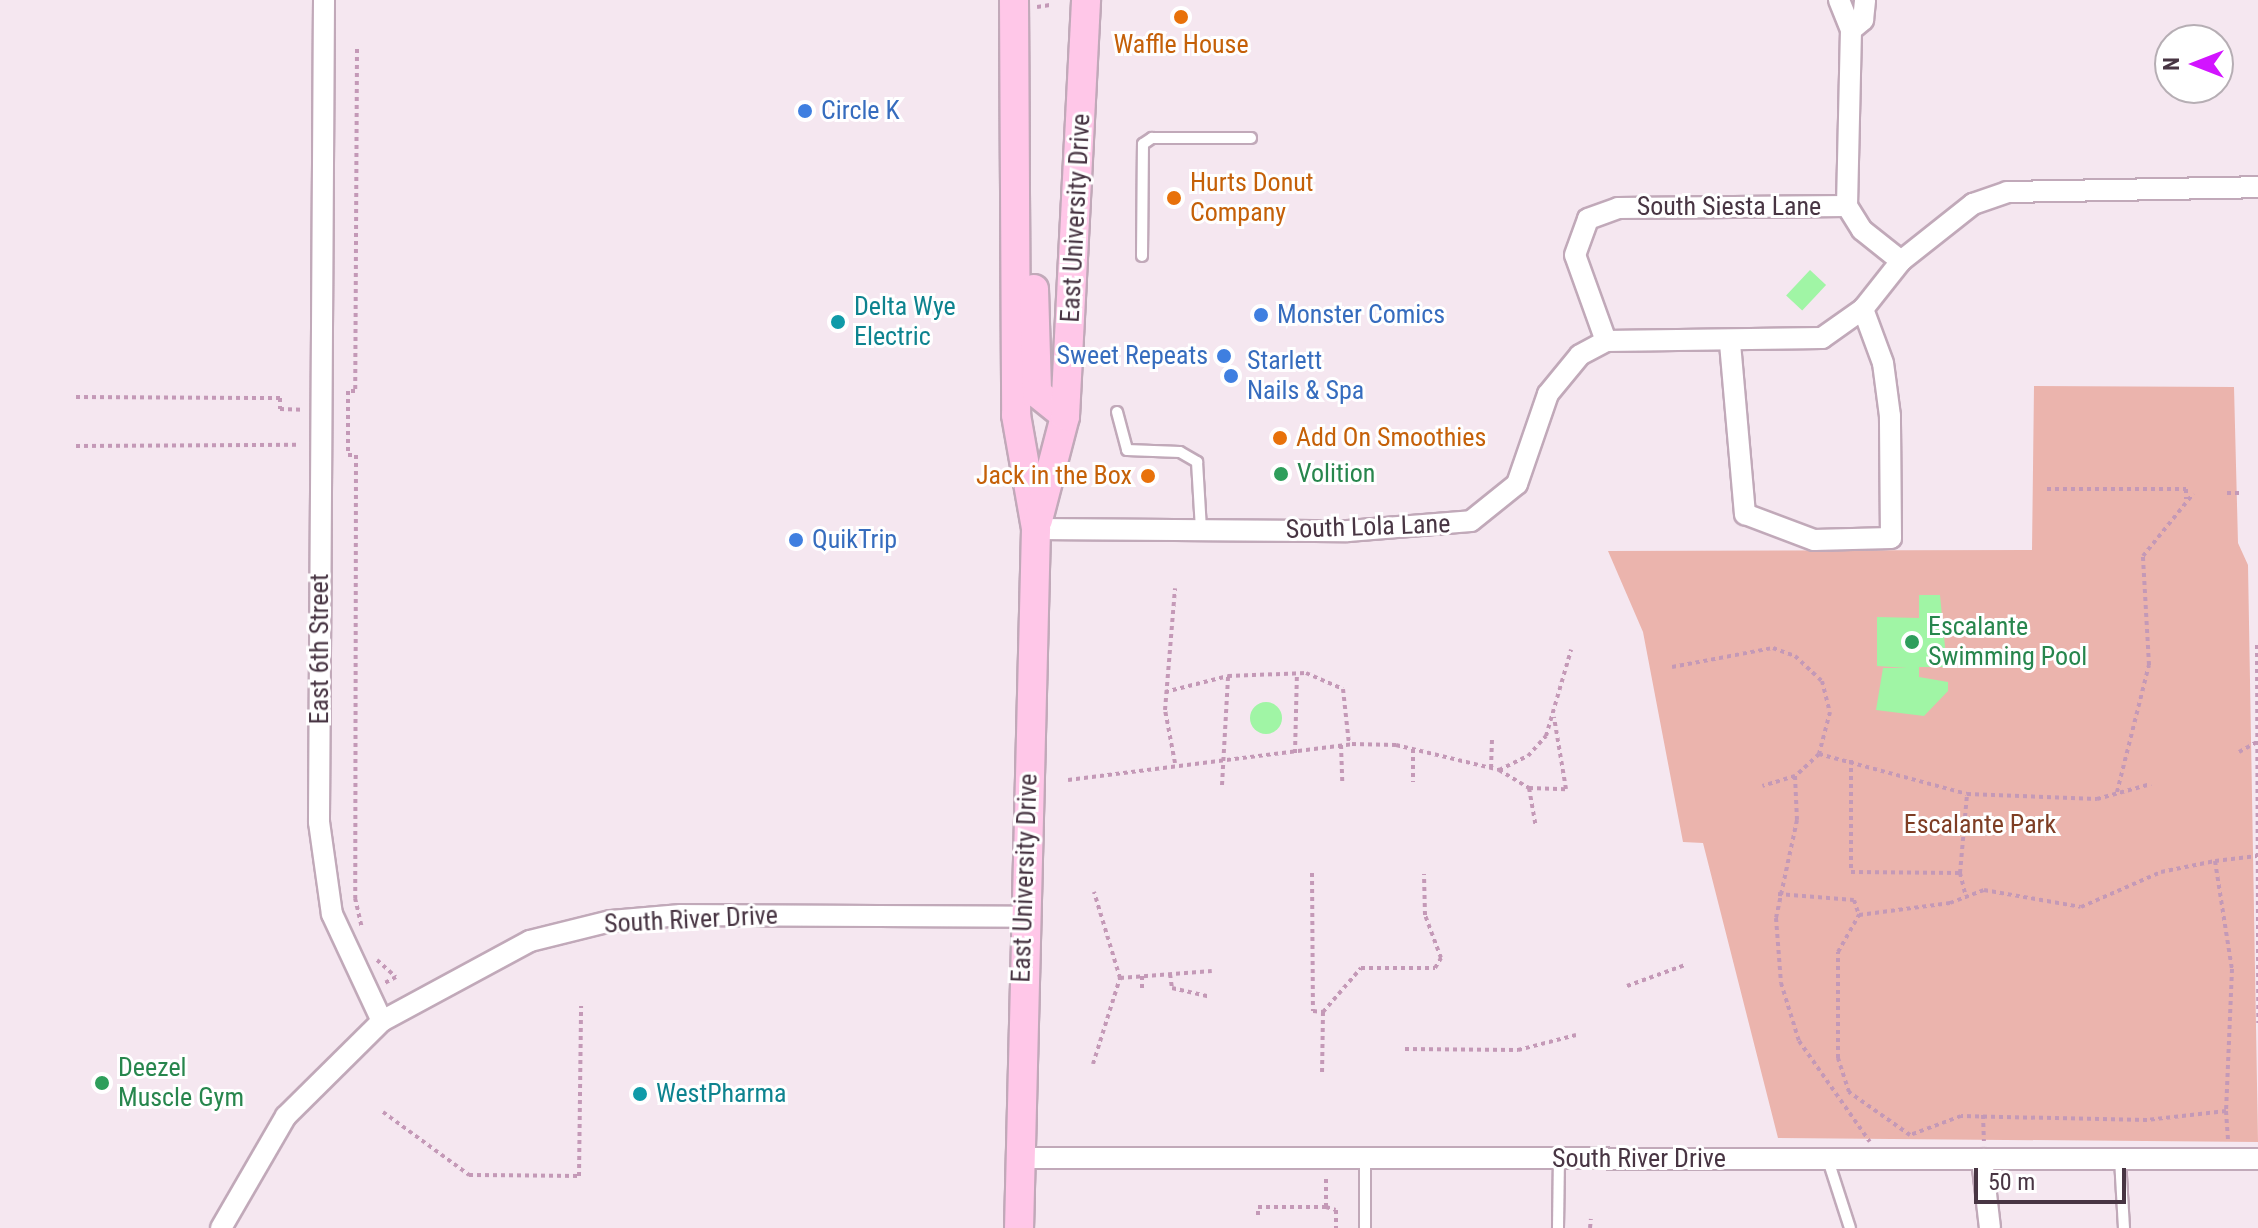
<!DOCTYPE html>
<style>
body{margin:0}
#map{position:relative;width:2258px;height:1228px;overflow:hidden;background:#f5e7f0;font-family:"Roboto Condensed",sans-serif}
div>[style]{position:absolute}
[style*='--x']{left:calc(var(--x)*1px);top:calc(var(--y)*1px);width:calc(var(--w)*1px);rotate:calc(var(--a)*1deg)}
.green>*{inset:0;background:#ebb4ad}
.water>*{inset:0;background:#a0f5a5;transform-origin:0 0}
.round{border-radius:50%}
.path>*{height:4px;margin-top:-2px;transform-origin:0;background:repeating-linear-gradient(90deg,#c499b7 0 4px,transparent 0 8px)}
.roads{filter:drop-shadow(2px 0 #c1a9b9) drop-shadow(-2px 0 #c1a9b9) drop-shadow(0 2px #c1a9b9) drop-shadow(0 -2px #c1a9b9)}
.service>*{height:10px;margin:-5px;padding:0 5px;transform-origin:5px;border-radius:5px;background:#fff}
.minor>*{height:20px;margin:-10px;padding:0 10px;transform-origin:10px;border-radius:10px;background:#fff}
.secondary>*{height:28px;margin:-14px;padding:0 14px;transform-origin:14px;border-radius:14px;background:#ffc7e8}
.dots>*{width:22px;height:22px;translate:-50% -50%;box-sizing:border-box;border:4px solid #fff;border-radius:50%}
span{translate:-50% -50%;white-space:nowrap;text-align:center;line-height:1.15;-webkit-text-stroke:6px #fff;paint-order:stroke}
.food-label{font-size:26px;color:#c56008}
.left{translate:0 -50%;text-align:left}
.right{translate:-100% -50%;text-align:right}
.shop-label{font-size:26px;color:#366cbe}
.street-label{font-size:26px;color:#483543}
.culture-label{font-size:26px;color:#0d838f}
.leisure-label{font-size:26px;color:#27864d}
.park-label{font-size:26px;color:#7e3d24}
.north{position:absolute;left:2154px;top:24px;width:80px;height:80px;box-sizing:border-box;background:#fff;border:2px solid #b6aeb4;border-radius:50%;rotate:270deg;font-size:22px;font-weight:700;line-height:32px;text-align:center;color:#483543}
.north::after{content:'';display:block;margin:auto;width:28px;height:36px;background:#d214ff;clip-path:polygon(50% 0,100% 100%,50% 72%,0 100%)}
.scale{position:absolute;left:1974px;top:1168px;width:152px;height:36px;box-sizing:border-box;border:4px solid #483543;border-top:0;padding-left:10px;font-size:24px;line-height:28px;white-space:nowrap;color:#483543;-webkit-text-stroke:6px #fff;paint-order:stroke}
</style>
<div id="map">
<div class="green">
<div style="clip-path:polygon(2034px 386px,2234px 387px,2238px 543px,2248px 565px,2258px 1142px,1778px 1138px,1703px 843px,1683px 842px,1643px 632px,1608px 551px,2032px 550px)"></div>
</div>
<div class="water">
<div style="left:1810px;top:270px;width:22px;height:35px;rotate:43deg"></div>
<div style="clip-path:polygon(1919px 595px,1940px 595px,1947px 667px,1919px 667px,1919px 677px,1948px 682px,1948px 691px,1924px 716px,1876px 710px,1883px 668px,1907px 668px,1877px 666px,1877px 617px,1919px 618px)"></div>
<div class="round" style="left:1250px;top:702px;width:32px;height:32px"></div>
</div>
<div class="path">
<div style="--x:1037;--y:7;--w:13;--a:-9"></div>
<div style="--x:357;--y:49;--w:342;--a:90.3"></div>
<div style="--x:355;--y:391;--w:7;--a:180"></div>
<div style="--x:348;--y:391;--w:64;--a:90"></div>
<div style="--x:348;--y:455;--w:8;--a:0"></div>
<div style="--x:356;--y:455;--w:443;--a:90.1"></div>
<div style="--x:355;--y:898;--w:31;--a:77"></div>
<div style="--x:76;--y:397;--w:204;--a:0.3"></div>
<div style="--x:280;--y:398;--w:11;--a:90"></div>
<div style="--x:280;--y:409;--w:23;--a:2"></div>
<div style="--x:76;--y:446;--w:224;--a:-0.3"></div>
<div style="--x:2047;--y:489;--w:139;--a:0"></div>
<div style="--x:2186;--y:489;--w:10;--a:90"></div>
<div style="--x:2227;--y:493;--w:14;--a:0"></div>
<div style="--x:2257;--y:645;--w:378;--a:89.8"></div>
<div style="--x:1672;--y:667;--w:103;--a:-10.7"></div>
<div style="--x:1773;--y:648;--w:23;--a:20"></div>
<div style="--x:1795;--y:656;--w:37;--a:43"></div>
<div style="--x:1822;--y:681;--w:32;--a:76"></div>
<div style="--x:1830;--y:712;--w:43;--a:104.7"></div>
<div style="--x:1819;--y:754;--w:33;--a:137"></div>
<div style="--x:1795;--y:776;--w:34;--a:163"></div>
<div style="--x:1165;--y:692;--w:65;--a:-14.3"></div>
<div style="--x:1228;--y:676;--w:78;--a:-2.2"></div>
<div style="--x:1306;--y:673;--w:40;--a:23.4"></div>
<div style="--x:1343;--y:689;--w:55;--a:83.8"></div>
<div style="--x:1341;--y:745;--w:37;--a:88"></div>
<div style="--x:1413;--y:749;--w:33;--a:90"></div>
<div style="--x:2239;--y:752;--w:21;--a:-29"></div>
<div style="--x:1295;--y:753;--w:80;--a:-88.6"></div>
<div style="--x:1819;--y:754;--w:153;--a:15.1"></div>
<div style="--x:1967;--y:794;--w:130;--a:2.2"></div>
<div style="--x:2097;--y:799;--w:56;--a:-15.5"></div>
<div style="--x:1851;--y:760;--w:112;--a:90"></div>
<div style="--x:1851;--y:872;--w:109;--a:0.5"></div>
<div style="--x:1960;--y:873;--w:79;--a:-84.9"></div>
<div style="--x:1175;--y:763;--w:54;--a:-100.7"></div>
<div style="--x:1165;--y:710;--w:122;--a:-85.3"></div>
<div style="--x:1491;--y:768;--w:28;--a:-88"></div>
<div style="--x:1499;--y:770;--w:35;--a:31"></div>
<div style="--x:1529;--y:788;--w:39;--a:80"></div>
<div style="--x:1795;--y:776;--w:44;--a:87.4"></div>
<div style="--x:1797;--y:820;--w:100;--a:102.1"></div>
<div style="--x:1776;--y:918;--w:65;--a:85.6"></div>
<div style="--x:1781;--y:983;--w:61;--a:72.8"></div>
<div style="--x:1799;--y:1041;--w:123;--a:54.9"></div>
<div style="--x:1068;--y:780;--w:286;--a:-7.2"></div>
<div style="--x:1352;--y:744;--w:44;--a:1.3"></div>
<div style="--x:1396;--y:745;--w:106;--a:13.6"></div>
<div style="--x:1499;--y:770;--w:32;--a:-26"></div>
<div style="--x:1528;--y:756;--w:27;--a:-48"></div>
<div style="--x:1546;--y:736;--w:90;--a:-73.8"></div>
<div style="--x:1222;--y:785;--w:109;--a:-86.8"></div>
<div style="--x:1529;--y:788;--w:37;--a:2"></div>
<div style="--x:1566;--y:789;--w:73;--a:-99.5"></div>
<div style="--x:2117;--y:792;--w:131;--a:-75.9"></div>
<div style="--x:2149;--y:665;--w:109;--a:-93.2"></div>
<div style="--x:2143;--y:556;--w:80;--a:-51.1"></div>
<div style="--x:2215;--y:861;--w:109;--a:81.1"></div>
<div style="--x:2232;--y:969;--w:142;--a:92.4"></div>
<div style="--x:2226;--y:1111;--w:80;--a:173.5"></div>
<div style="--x:2147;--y:1120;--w:186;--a:-178.8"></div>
<div style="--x:1961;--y:1116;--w:54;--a:159.6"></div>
<div style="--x:1910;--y:1135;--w:75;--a:-144.8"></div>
<div style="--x:1849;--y:1092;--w:36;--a:-108"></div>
<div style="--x:1838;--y:1058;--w:106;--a:-90"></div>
<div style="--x:1838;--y:952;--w:43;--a:-60.4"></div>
<div style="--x:1859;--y:915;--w:92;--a:-7.5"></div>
<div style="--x:1950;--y:903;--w:36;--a:-21"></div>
<div style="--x:1984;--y:890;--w:98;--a:9.9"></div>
<div style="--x:2081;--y:907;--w:87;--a:-23.6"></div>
<div style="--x:2161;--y:872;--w:55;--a:-11.5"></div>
<div style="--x:2215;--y:861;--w:42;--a:-6.8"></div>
<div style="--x:1312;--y:873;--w:138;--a:89.6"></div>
<div style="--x:1313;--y:1011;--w:10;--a:6"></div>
<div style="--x:1323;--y:1012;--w:64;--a:90.9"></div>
<div style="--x:1960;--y:873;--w:21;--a:76"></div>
<div style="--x:1778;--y:894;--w:76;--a:4.5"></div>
<div style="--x:1854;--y:900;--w:16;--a:72"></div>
<div style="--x:377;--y:960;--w:25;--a:42"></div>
<div style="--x:396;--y:977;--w:15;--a:152"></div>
<div style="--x:1170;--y:974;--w:14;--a:82"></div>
<div style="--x:1172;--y:988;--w:39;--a:13"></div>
<div style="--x:1142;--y:976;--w:12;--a:90"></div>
<div style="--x:1120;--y:978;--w:92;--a:-4.4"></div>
<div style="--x:1627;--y:986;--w:62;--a:-19.9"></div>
<div style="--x:1323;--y:1012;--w:58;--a:-49.2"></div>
<div style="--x:1361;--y:968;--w:74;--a:0"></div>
<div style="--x:1435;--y:968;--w:12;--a:-59"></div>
<div style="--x:1441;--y:958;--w:46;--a:-110.4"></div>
<div style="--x:1425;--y:915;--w:41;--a:-91.4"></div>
<div style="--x:1405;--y:1049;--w:113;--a:0.5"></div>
<div style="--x:1518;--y:1050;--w:60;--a:-14.5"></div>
<div style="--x:1093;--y:1064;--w:90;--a:-72.6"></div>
<div style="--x:1120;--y:978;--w:90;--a:-106.8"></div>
<div style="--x:2226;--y:1111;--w:30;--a:86"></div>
<div style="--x:383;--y:1112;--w:107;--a:36.2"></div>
<div style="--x:469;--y:1175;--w:110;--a:0.5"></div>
<div style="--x:579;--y:1176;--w:170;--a:-89.3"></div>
<div style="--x:1983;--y:1115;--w:26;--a:88"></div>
<div style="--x:1326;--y:1207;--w:10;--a:17"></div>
<div style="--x:1336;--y:1210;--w:18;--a:90"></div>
<div style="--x:1258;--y:1215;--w:8;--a:-90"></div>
<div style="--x:1258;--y:1207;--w:68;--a:0"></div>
<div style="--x:1326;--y:1207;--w:28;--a:-90"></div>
<div style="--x:1590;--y:1228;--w:9;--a:-84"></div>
</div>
<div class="roads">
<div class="service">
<div style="--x:1142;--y:256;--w:112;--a:-89.5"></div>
<div style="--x:1143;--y:144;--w:11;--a:-34"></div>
<div style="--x:1152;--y:138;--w:99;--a:0"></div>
<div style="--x:1117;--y:412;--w:39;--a:75"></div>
<div style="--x:1127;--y:450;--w:53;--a:2.2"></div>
<div style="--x:1180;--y:452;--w:20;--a:30"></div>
<div style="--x:1197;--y:462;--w:68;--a:86.6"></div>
<div style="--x:1365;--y:1159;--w:69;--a:90"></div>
<div style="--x:2120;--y:1159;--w:69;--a:86.7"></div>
<div style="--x:1828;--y:1160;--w:71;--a:72.1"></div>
<div style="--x:1558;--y:1228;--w:69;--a:-89.2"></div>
</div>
<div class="minor">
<div style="--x:324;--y:0;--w:822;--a:90.35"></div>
<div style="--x:319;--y:822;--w:93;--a:82"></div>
<div style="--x:332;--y:914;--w:118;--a:65"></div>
<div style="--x:1839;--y:0;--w:32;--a:68"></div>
<div style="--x:1851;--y:30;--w:16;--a:-40"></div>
<div style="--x:1863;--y:20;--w:20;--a:-84"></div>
<div style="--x:1847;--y:206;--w:176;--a:-88.7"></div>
<div style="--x:1606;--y:341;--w:91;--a:-109.8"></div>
<div style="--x:1575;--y:255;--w:38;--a:-70"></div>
<div style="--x:1588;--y:219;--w:32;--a:-20"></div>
<div style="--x:1618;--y:208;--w:229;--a:-0.5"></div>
<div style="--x:1847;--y:206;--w:28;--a:58"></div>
<div style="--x:1862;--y:230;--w:50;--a:38.5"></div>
<div style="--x:1901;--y:261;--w:92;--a:-38.4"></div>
<div style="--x:1973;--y:204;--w:36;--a:-19"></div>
<div style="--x:2007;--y:192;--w:251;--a:-1.1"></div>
<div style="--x:1730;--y:343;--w:172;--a:85"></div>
<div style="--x:1745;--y:514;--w:74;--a:20.6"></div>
<div style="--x:1814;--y:540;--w:77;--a:-1.5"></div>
<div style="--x:1891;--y:538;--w:122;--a:-90.5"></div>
<div style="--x:1890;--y:416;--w:53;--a:-97.5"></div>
<div style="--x:1883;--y:363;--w:58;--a:-110.3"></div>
<div style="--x:1036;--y:529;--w:312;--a:0.4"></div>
<div style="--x:1348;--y:531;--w:123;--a:-4.6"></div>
<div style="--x:1471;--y:521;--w:59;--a:-38.8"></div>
<div style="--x:1517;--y:484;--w:95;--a:-71"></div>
<div style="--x:1548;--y:394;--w:50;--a:-50.6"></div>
<div style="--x:1580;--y:355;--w:30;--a:-28"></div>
<div style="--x:1606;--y:341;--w:216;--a:-0.8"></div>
<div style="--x:1822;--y:338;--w:50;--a:-35.3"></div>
<div style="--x:1863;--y:309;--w:61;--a:-51.6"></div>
<div style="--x:1019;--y:1158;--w:1239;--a:0.05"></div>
<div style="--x:1982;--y:1159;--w:69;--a:83.4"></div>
<div style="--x:221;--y:1228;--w:129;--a:-59.9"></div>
<div style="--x:286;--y:1116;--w:135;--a:-44.7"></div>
<div style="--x:382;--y:1021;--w:168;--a:-28.4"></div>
<div style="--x:530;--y:941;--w:83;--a:-13.9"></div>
<div style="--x:611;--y:921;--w:70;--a:-4.9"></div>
<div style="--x:681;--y:915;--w:342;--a:0.3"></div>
</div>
<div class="secondary">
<div style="--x:1014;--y:0;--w:415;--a:89.7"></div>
<div style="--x:1016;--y:415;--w:116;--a:80"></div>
<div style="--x:1036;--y:529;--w:699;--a:91.39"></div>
<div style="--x:1034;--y:289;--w:104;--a:88.3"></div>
<div style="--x:1037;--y:393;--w:36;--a:39"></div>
<div style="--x:1038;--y:520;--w:107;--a:-75.4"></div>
<div style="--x:1065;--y:416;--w:417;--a:-87.1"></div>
</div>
</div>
<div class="dots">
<div style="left:1181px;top:17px;background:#e8710a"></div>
<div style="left:805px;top:111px;background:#3f7fe0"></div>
<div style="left:1174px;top:198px;background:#e8710a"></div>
<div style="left:1261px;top:315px;background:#3f7fe0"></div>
<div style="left:838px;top:322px;background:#0f9aa8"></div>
<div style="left:1224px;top:356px;background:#3f7fe0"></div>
<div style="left:1231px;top:376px;background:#3f7fe0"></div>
<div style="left:1280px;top:438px;background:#e8710a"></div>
<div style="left:1281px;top:474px;background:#2e9e5b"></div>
<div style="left:1148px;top:476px;background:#e8710a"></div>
<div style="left:796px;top:540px;background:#3f7fe0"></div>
<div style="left:1912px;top:642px;background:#2e9e5b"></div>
<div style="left:102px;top:1083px;background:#2e9e5b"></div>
<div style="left:640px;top:1094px;background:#0f9aa8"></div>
</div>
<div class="food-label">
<span style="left:1181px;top:45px">Waffle House</span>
<span class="left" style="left:1190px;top:198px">Hurts Donut<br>Company</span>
<span class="left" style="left:1296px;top:438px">Add On Smoothies</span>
<span class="right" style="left:1132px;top:476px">Jack in the Box</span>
</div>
<div class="shop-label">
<span class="left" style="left:821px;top:111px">Circle K</span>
<span class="left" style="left:1277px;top:315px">Monster Comics</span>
<span class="right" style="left:1208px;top:356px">Sweet Repeats</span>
<span class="left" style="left:1247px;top:376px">Starlett<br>Nails &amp; Spa</span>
<span class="left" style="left:812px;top:540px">QuikTrip</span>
</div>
<div class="street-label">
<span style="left:1729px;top:207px">South Siesta Lane</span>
<span style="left:1076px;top:218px;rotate:-87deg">East University Drive</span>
<span style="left:1368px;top:527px;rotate:-2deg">South Lola Lane</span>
<span style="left:320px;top:649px;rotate:-90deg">East 6th Street</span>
<span style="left:1025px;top:878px;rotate:-88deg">East University Drive</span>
<span style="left:691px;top:920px;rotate:-3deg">South River Drive</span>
<span style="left:1639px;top:1159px">South River Drive</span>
</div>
<div class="culture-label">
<span class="left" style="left:854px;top:322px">Delta Wye<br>Electric</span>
<span class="left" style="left:656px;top:1094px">WestPharma</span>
</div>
<div class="leisure-label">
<span class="left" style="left:1297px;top:474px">Volition</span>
<span class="left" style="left:1928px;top:642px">Escalante<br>Swimming Pool</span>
<span class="left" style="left:118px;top:1083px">Deezel<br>Muscle Gym</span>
</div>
<div class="park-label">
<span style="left:1980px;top:825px">Escalante Park</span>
</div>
<div class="north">N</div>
<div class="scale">50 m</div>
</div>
